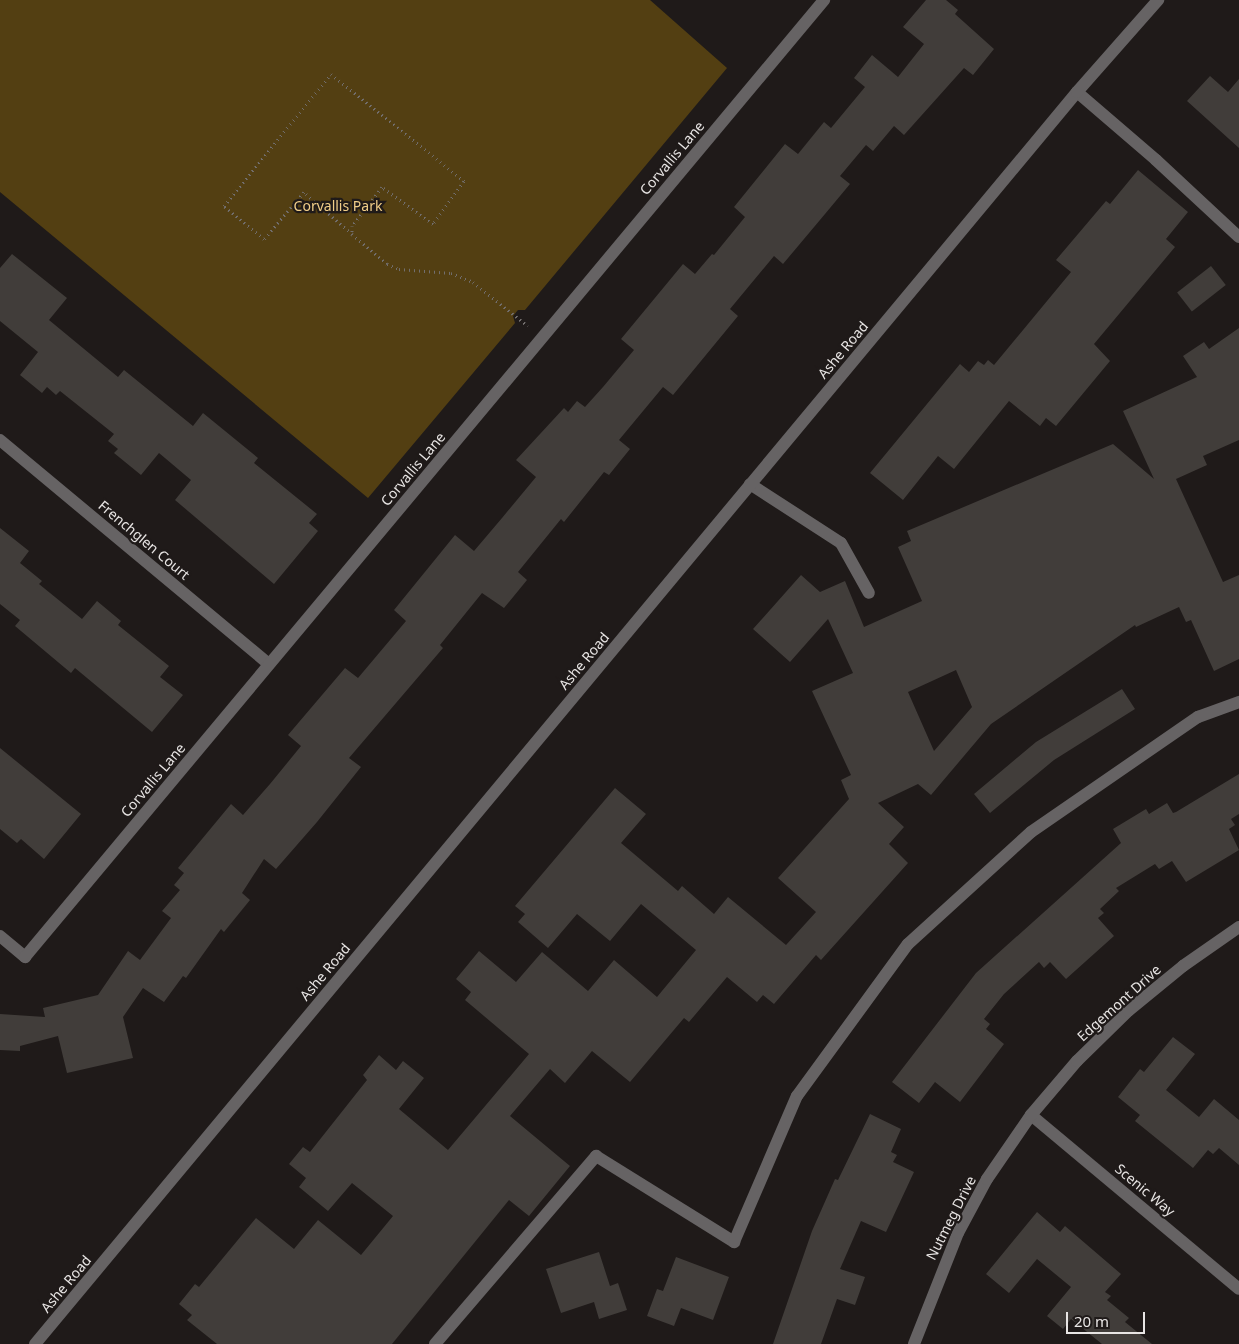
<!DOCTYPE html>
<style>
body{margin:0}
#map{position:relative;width:1239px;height:1344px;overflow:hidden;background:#1f1a19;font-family:"Noto Sans",sans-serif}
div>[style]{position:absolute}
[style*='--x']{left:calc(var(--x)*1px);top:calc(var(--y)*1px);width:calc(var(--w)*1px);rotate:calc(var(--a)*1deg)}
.green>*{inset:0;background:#533f12}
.building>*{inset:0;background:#413d3a;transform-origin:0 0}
.path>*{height:3px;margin-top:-1.5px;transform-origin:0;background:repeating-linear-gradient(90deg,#726e6d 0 1px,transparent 0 5px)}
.minor>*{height:12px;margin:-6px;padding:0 6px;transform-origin:6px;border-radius:6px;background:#666364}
span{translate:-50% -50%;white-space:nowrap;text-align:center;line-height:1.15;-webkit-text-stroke:4.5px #1f1a19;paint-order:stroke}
.street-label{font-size:14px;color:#e8e5e4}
.park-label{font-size:14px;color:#f1ce88}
.scale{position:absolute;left:1066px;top:1312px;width:79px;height:22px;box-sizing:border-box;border:2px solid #e8e5e4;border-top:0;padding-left:6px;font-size:15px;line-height:18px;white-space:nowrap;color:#e8e5e4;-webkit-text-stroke:4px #1f1a19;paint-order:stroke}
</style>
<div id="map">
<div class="green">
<div style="clip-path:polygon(0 0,650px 0,727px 68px,525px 310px,518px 310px,513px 316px,515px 323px,368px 498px,0 192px)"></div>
</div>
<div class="building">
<div style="clip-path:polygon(926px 0,946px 0,958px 10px,955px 14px,994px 49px,973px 75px,964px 68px,904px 135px,894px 126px,873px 151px,866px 145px,840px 176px,850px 184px,825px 214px,783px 264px,774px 256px,730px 309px,738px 316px,673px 395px,663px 387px,619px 440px,630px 449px,609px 475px,604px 472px,564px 522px,561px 519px,518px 572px,527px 580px,504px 608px,482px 593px,440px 645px,443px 648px,349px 758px,361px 767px,317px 822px,276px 869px,264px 859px,242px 893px,250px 900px,224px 932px,221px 929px,186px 978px,183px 976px,164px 1002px,143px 988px,123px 1017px,133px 1058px,67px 1073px,58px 1036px,20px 1046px,20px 1051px,0 1050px,0 1014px,45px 1017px,43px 1008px,98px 995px,128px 951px,140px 960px,171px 918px,162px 911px,180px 890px,174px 885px,184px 873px,178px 868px,231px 804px,243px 815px,270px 784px,301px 746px,288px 735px,345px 668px,358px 678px,406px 621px,394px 610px,455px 535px,474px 551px,502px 518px,536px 477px,516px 460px,564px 408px,568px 412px,577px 401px,585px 407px,603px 387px,634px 350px,621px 339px,683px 264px,695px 274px,712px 254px,714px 255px,745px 217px,734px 207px,785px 144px,798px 154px,824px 122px,831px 128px,865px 87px,854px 78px,872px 55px,898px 77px,924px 44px,903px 27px)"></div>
<div style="clip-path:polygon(1210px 76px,1228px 92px,1239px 79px,1239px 148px,1187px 101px)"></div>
<div style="clip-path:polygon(1138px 170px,1188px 212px,1166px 239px,1175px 247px,1094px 344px,1110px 361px,1056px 426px,1046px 418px,1040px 426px,1009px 401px,954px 469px,938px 456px,903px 500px,870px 473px,960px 364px,969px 372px,978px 361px,984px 365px,988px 360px,994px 365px,1071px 272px,1056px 260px,1106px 201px,1110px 204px)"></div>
<div style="clip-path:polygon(12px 254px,67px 298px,49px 320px,118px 377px,124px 370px,193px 426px,203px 413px,258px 458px,254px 463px,317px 514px,309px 523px,318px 531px,274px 584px,175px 500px,191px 480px,159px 453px,141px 475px,114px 453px,118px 449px,108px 441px,114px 434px,60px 391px,56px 395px,47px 387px,42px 393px,20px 375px,38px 352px,0 321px,0 268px)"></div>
<div style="left:1211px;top:266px;width:24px;height:43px;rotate:52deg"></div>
<div style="clip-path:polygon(evenodd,1239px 328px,1239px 440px,1203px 456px,1207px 465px,1176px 479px,1223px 582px,1239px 575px,1239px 659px,1214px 671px,1191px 620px,1186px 622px,1179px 607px,1136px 627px,1135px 625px,991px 724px,931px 795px,918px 784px,878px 803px,904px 827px,889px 844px,908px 863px,821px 960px,816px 955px,774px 1004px,763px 995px,757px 1002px,727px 977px,689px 1022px,684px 1018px,630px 1082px,592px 1051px,565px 1083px,550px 1069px,510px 1116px,570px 1166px,529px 1216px,509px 1200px,392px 1344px,217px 1344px,187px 1320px,192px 1315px,179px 1304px,195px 1284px,199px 1287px,256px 1218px,294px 1249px,318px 1220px,361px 1255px,393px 1216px,352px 1183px,328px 1211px,299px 1187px,306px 1178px,289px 1164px,303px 1147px,310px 1152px,367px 1080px,363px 1075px,379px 1055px,396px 1070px,403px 1061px,424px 1078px,399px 1109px,448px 1150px,529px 1054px,465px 1000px,471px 992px,456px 979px,479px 951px,516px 982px,542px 952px,588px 991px,614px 960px,657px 997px,696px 950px,641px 904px,610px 941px,577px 914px,548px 948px,518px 922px,525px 914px,515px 906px,615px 788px,646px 814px,621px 843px,678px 891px,682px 886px,714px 914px,728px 897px,786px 945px,816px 912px,778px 878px,849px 799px,841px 780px,851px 775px,812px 691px,853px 673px,828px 619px,790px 662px,753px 629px,801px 575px,820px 592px,845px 581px,864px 627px,922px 601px,898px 547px,911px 541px,907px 531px,1113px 444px,1154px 479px,1123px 411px,1197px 377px,1183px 356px,1204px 342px,1209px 349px,1239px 328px,956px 670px,972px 707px,934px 751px,908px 692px,956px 670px)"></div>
<div style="clip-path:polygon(0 528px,29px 551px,20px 563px,42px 581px,39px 584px,82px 619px,97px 601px,121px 621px,118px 625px,169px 666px,160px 677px,183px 695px,152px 732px,75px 668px,71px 673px,15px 626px,20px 620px,0 604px)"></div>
<div style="clip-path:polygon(1122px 689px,1135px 709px,1054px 760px,990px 813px,974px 794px,1036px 742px)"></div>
<div style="clip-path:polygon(0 748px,81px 814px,44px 859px,21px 839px,17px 843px,0 829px)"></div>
<div style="clip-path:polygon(1239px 774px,1239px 814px,1231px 819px,1235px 825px,1229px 829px,1239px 850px,1186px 882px,1172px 861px,1159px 869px,1155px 864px,1116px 888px,1119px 891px,1100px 909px,1104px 913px,1098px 918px,1114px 936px,1066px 979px,1050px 962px,1044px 968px,1039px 962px,1004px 994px,984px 1019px,990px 1024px,986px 1029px,1004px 1044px,960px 1102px,935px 1082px,919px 1103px,892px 1082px,976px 973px,1121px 843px,1113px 829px,1146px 809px,1149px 814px,1167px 803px,1173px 813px,1176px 812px)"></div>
<div style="clip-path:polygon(1173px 1037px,1195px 1054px,1166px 1090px,1199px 1117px,1214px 1099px,1239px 1120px,1239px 1165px,1219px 1148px,1213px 1154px,1208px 1150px,1193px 1168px,1135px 1121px,1140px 1115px,1118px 1097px,1140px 1069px,1144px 1072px)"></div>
<div style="clip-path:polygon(870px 1114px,901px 1129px,891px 1152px,897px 1155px,893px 1162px,914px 1172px,886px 1232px,861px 1221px,840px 1269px,865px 1277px,855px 1305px,837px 1299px,821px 1344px,773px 1344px,812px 1231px,835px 1179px,838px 1180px)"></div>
<div style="clip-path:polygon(1037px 1212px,1060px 1232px,1065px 1226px,1121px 1274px,1105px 1292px,1111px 1296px,1107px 1300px,1129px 1318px,1125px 1322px,1152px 1344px,1102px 1344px,1071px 1319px,1063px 1329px,1047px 1316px,1071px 1287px,1037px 1259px,1009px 1293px,986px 1274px)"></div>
<div style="clip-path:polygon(599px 1252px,610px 1286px,618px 1283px,627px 1310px,599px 1319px,594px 1302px,561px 1313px,546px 1269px)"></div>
<div style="clip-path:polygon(676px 1257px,729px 1277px,713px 1320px,681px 1308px,674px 1326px,647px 1316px,657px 1289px,663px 1291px)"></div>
</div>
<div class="path">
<div style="--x:352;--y:234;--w:64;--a:-138.8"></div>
<div style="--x:304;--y:192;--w:62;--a:130.4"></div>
<div style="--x:264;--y:239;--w:52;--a:-140.5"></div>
<div style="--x:224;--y:206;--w:170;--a:-51"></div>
<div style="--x:331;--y:74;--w:171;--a:38.8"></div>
<div style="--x:464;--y:181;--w:53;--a:125.8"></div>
<div style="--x:433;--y:224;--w:63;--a:-144"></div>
<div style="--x:382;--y:187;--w:49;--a:127.6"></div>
<div style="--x:352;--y:226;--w:8;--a:90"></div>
<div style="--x:352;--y:234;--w:46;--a:40.6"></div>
<div style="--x:387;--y:264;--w:13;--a:23"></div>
<div style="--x:399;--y:269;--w:52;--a:4.4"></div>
<div style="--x:451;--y:273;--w:24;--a:22"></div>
<div style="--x:473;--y:282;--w:70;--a:38.7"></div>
</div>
<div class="minor">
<div style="--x:1077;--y:92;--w:104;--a:40.7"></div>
<div style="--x:1156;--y:160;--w:113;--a:42.9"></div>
<div style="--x:0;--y:440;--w:350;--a:39.8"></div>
<div style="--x:750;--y:484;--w:108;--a:33"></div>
<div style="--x:841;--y:543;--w:57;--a:60.8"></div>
<div style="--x:0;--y:936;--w:33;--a:40"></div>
<div style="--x:25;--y:957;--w:1247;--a:-50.14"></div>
<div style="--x:1031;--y:1115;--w:271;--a:39.9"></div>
<div style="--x:35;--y:1344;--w:1629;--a:-50.23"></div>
<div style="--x:1077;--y:92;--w:123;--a:-48.6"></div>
<div style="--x:435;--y:1344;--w:248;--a:-49.4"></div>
<div style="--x:596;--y:1156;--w:163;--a:31.9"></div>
<div style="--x:734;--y:1242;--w:159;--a:-66.7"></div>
<div style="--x:797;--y:1096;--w:188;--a:-53.9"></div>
<div style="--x:908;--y:944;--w:166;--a:-42.3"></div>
<div style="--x:1031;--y:832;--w:203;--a:-34.6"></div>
<div style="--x:1198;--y:717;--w:44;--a:-20.1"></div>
<div style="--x:914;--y:1344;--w:119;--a:-68.4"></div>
<div style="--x:958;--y:1233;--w:61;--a:-61.8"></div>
<div style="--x:987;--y:1179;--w:78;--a:-55.5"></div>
<div style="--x:1031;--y:1115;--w:71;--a:-49.6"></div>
<div style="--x:1077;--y:1061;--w:71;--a:-44.4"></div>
<div style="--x:1128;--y:1011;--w:71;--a:-39.3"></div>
<div style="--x:1183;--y:966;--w:68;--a:-34.9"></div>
</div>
<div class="street-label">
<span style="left:672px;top:158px;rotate:-50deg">Corvallis Lane</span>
<span style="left:843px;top:350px;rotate:-50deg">Ashe Road</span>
<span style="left:413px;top:469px;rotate:-50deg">Corvallis Lane</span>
<span style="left:144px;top:540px;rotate:40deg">Frenchglen Court</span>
<span style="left:584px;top:661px;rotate:-50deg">Ashe Road</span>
<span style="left:153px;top:780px;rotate:-50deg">Corvallis Lane</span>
<span style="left:325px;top:972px;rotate:-50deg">Ashe Road</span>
<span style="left:1119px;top:1003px;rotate:-42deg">Edgemont Drive</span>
<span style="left:1145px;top:1190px;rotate:40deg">Scenic Way</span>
<span style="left:951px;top:1218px;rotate:-63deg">Nutmeg Drive</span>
<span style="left:66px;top:1284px;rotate:-50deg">Ashe Road</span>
</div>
<div class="park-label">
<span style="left:338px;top:206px">Corvallis Park</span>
</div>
<div class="scale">20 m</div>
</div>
